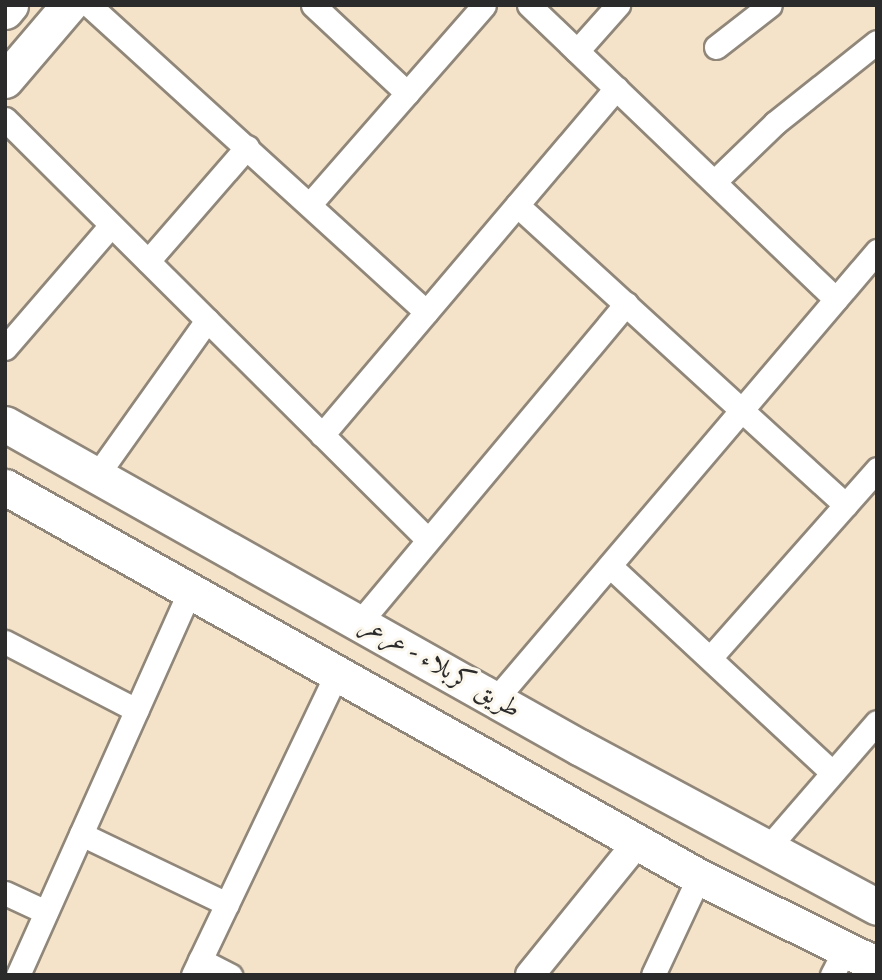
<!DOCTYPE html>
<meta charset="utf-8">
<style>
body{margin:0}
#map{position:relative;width:882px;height:980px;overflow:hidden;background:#f5e3c9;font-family:"Sorts Mill Goudy",Amiri,serif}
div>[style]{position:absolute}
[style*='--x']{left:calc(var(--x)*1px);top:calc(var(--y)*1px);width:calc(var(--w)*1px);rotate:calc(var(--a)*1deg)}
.roads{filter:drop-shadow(2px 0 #90877a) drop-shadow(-2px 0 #90877a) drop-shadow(0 2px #90877a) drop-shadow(0 -2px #90877a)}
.minor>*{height:23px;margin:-11.5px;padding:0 11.5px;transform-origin:11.5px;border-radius:11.5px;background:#fff}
.tertiary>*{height:28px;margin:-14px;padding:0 14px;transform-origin:14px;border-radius:14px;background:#fff}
.primary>*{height:35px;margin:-17.5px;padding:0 17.5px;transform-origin:17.5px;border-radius:17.5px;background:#fff}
span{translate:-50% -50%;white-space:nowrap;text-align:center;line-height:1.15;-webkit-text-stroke:6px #fbf7ec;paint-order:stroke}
.street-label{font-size:26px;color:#2b2b2b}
.frame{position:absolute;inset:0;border:7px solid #2b2b2b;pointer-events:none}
</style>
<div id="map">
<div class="roads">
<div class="minor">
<div style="--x:89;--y:5;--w:456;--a:42.3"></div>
<div style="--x:313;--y:5;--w:129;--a:43.1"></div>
<div style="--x:529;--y:5;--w:425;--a:43.8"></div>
<div style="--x:716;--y:47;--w:68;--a:-37.9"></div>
<div style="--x:577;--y:51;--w:62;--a:-48.3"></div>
<div style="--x:5;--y:119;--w:595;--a:44.86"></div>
<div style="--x:714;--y:182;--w:85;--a:-44"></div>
<div style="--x:775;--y:123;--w:130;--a:-38.5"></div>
<div style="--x:310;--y:204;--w:264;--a:-48.8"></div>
<div style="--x:517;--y:205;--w:445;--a:42.4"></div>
<div style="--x:148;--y:261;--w:151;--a:-49"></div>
<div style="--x:5;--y:348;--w:162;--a:-49.2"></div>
<div style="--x:322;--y:435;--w:455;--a:-49.7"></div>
<div style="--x:97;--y:475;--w:190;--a:-54.6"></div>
<div style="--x:610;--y:566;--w:303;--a:42.9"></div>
<div style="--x:360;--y:622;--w:415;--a:-50.1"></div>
<div style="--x:5;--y:642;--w:148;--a:27.4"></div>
<div style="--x:710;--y:658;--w:252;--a:-48.5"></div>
<div style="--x:495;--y:700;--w:590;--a:-49.61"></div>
<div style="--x:81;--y:834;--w:162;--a:25.6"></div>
<div style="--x:766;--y:850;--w:169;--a:-49.1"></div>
<div style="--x:5;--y:893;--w:45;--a:24.9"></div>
<div style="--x:200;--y:960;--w:34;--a:27"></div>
<div style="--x:18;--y:975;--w:423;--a:-65.9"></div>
<div style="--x:193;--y:975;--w:337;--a:-64.5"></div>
<div style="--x:653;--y:975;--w:108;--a:-64.9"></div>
<div style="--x:832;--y:975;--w:28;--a:-63"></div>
</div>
<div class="tertiary">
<div style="--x:530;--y:975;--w:170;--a:-51"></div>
</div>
<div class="primary">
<div style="--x:5;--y:11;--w:8;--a:-50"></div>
<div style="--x:5;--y:80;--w:99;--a:-49.5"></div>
<div style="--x:5;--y:424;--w:659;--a:29.37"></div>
<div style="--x:579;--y:747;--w:338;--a:28.2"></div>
<div style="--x:5;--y:487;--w:796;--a:29.33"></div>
<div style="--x:699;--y:877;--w:199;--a:26.3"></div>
</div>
</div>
<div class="street-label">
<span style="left:440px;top:668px;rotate:30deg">طريق كربلاء - عرعر</span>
</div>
<div class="frame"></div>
</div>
